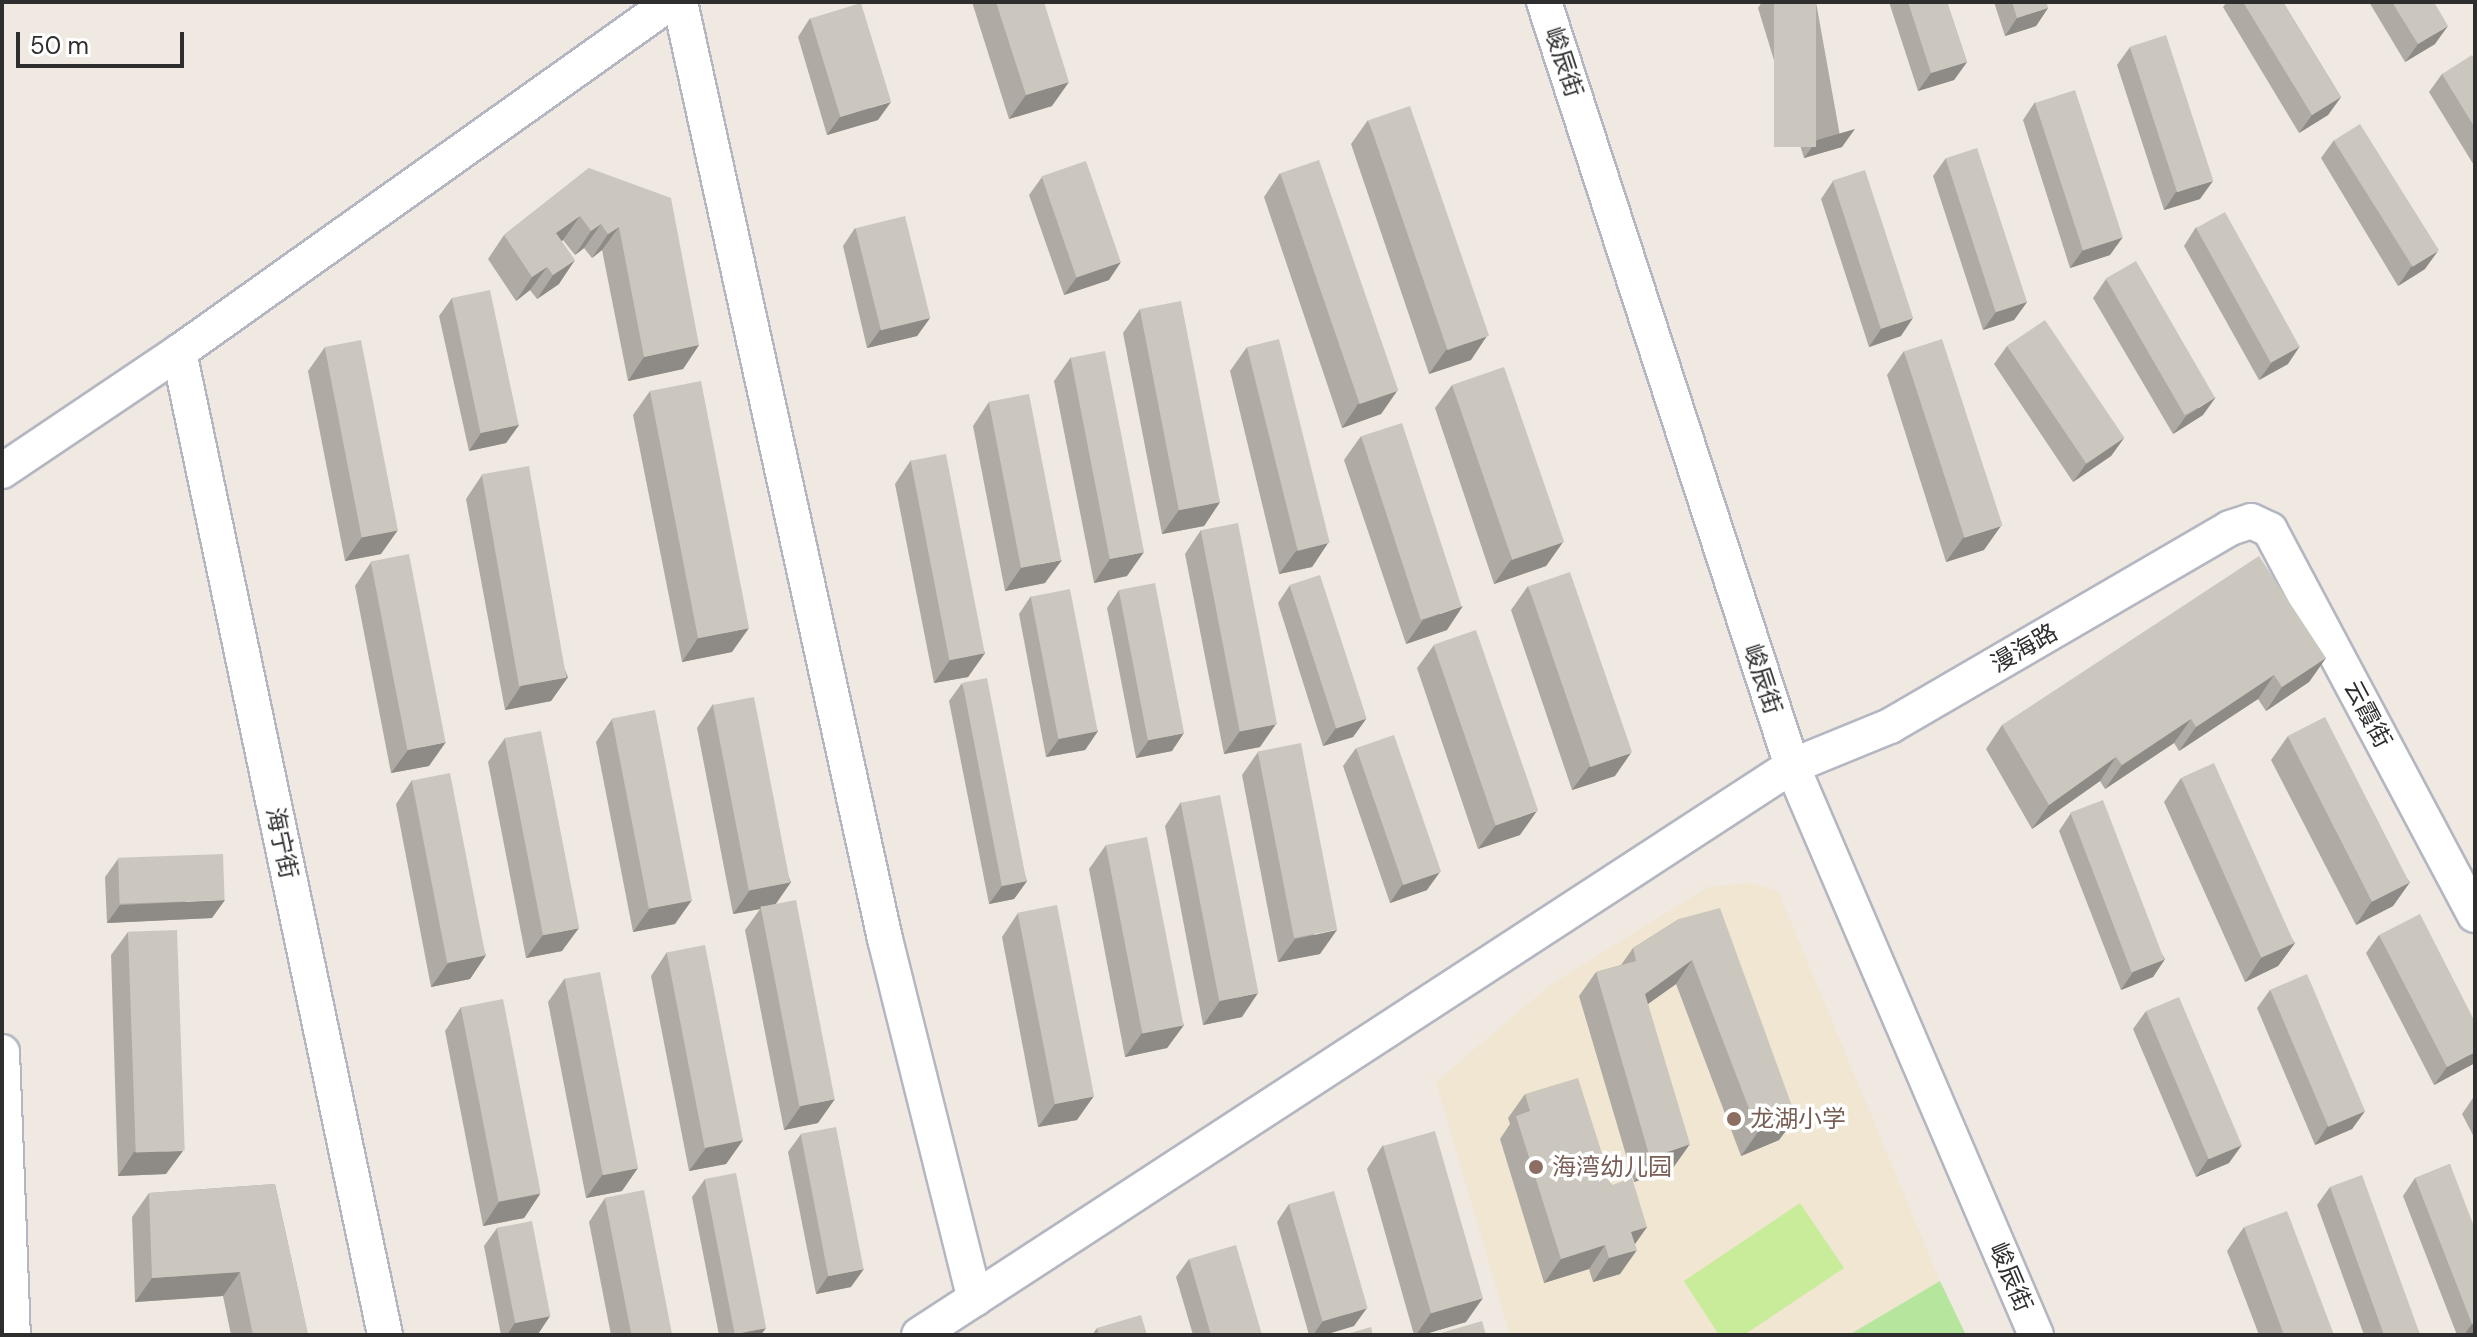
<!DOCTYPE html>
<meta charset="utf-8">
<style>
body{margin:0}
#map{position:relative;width:2477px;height:1337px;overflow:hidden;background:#efe9e1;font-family:"DM Sans","Noto Sans SC",sans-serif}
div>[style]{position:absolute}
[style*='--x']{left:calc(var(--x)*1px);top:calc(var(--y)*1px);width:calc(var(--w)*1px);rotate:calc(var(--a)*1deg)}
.education>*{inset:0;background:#f0e6d1}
.green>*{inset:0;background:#b6e59e}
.pitch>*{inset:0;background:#c9ec9a}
.roads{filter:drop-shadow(2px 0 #b4b7c1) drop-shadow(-2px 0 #b4b7c1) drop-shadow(0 2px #b4b7c1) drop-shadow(0 -2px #b4b7c1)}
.minor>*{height:34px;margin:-17px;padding:0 17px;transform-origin:17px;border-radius:17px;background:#fff}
.wall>*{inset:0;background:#afaba4}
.shaded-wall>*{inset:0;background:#8e8b86}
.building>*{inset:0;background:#cbc7bf;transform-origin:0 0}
.dots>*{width:22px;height:22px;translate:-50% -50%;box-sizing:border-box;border:4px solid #fff;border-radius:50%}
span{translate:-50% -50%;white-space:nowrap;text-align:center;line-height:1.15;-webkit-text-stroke:7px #fff;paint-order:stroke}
.street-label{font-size:24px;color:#2e2e2e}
.education-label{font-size:24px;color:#785e54}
.left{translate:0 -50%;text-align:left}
.frame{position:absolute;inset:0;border:4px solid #2e2e2e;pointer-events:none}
.scale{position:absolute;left:16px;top:32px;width:168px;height:36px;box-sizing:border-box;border:4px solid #2e2e2e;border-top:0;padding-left:10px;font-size:24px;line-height:28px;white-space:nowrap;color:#2e2e2e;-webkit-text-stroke:6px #fff;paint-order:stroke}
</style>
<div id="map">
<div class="education">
<div style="clip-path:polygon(1750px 883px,1778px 891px,1940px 1281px,1849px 1335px,1510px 1335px,1436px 1082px,1550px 985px,1708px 887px)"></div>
</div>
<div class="green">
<div style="clip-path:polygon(1940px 1281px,1966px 1335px,1849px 1335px)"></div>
</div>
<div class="pitch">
<div style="clip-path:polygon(1800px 1203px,1844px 1268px,1744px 1335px,1719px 1335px,1684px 1281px)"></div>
</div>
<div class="roads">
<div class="minor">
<div style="--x:680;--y:2;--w:959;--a:77.66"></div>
<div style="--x:885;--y:939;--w:371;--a:76"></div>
<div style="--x:1544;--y:2;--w:803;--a:72.02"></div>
<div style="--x:1792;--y:766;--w:619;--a:66.79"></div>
<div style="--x:179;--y:352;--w:1004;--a:78.16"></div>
<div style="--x:2;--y:471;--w:213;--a:-33.9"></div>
<div style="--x:179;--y:352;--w:604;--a:-35.43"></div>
<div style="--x:2;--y:1052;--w:283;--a:87.8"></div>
<div style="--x:919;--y:1335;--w:1042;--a:-33.1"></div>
<div style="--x:1792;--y:766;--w:106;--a:-22.2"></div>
<div style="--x:1890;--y:726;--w:393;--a:-30.2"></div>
<div style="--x:2230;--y:528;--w:22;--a:-18"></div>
<div style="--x:2251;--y:521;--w:21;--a:25"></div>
<div style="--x:2270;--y:530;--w:436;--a:62"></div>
</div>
</div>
<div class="wall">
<div style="clip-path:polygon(972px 2px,1044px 2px,1052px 106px,1009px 119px)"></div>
<div style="clip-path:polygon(1762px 2px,1816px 2px,1842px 147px,1804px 158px,1758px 8px)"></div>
<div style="clip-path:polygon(1889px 2px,1947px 2px,1967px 62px,1954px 80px,1918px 91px)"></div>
<div style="clip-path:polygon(1994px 2px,2046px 2px,2048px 8px,2036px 26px,2005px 36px)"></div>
<div style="clip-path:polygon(2227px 2px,2283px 2px,2341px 97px,2328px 115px,2299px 133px,2223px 7px)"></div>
<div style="clip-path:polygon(2369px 2px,2434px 2px,2435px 44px,2405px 62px)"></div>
<div style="clip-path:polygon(810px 18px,878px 120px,827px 135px,798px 37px)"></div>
<div style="clip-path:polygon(2130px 47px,2200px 199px,2164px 210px,2117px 65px)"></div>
<div style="clip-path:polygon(2475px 61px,2475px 167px,2429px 92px,2442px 74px)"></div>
<div style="clip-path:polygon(2035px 102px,2110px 255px,2070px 268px,2023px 120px)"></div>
<div style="clip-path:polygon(1368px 120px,1471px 360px,1429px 374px,1351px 144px)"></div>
<div style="clip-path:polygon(2334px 140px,2425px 269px,2398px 286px,2321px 158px)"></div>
<div style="clip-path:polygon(1946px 158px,2027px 302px,2014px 320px,1983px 330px,1933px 176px)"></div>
<div style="clip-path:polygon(589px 168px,699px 345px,683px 369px,628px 381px,602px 250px,592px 258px,584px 248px,575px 255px,563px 240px,562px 241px,559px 284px,537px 299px,530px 290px,516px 301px,488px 259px,504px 235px)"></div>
<div style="clip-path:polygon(1280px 173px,1397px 391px,1381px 414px,1342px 428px,1264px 197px)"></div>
<div style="clip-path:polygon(1042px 177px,1109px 280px,1064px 295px,1029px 195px)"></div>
<div style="clip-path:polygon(1833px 181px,1901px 336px,1869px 347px,1821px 199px)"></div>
<div style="clip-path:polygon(2196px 227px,2288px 364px,2259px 380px,2184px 246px)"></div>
<div style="clip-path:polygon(855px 228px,930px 318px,917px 336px,867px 348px,843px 246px)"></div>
<div style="clip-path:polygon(2106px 279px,2203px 415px,2173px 434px,2093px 298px)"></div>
<div style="clip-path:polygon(452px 298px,519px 425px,506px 443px,469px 451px,439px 316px)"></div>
<div style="clip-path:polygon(1140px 309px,1220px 502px,1204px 526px,1162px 534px,1123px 333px)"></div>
<div style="clip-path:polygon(2007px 346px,2124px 438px,2111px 456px,2073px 482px,1994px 364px)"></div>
<div style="clip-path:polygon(325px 347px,381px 554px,345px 561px,308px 371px)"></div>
<div style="clip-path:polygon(1247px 347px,1328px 543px,1312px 567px,1279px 574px,1230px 371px)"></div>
<div style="clip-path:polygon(1904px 351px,1984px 550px,1946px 562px,1887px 375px)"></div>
<div style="clip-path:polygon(1071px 357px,1127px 576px,1094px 583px,1054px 381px)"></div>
<div style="clip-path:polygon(1452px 385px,1563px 542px,1546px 566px,1494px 584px,1435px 408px)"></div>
<div style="clip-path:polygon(650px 391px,732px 652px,682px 662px,633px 415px)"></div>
<div style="clip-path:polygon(989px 402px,1045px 583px,1005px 591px,973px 426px)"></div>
<div style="clip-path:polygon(1361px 436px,1447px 630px,1406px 644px,1344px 460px)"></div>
<div style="clip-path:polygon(911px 460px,985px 653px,968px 677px,934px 683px,895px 484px)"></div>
<div style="clip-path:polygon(482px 475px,568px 677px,551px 701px,505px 710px,466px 499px)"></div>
<div style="clip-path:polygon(1201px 530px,1260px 747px,1224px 754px,1185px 554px)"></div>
<div style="clip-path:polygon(371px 562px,429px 766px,391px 773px,355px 586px)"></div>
<div style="clip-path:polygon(1290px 585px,1366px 719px,1353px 737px,1323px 746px,1278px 603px)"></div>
<div style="clip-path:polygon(1528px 586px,1615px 776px,1572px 790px,1511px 610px)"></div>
<div style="clip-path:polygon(1119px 590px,1172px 751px,1136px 758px,1107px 608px)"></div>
<div style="clip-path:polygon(1031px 596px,1098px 731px,1085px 750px,1046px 757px,1019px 614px)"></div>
<div style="clip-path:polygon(1434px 645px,1520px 835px,1478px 849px,1417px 668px)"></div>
<div style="clip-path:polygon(2326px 658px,2309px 682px,2266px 711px,2258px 699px,2179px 751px,2174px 743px,2105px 789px,2100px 781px,2032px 829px,1986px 749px,2002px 725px)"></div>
<div style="clip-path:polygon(962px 683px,1027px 881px,1014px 899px,989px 904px,949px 701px)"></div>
<div style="clip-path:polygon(713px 704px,791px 882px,776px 904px,818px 1123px,784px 1130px,745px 930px,760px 909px,733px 914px,697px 728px)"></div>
<div style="clip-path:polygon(612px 719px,675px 924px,633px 932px,596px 742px)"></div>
<div style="clip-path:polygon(2288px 736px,2410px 882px,2393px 906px,2356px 925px,2271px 760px)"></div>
<div style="clip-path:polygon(505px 738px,562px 951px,526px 958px,488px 762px)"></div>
<div style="clip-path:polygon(1356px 748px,1427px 890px,1390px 903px,1343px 766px)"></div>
<div style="clip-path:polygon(1258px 752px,1320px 954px,1278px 962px,1242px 775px)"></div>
<div style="clip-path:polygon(2181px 778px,2295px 943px,2278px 966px,2245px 982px,2164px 802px)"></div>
<div style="clip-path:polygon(412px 780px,486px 955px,470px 979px,431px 987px,396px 804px)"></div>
<div style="clip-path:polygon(1181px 802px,1242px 1017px,1203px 1025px,1165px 826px)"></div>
<div style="clip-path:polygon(2071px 813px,2165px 959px,2153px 977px,2121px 990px,2059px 831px)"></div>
<div style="clip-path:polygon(1106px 845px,1184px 1025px,1167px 1048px,1125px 1057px,1089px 869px)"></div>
<div style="clip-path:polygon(118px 859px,212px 918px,107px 923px,105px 877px)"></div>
<div style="clip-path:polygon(1018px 913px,1077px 1120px,1038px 1127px,1002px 937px)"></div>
<div style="clip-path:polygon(1679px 919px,1796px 1117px,1779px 1140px,1741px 1156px,1676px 984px,1648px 1004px,1673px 1168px,1634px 1182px,1579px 996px,1596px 972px,1621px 965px,1633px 948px)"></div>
<div style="clip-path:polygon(128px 932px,166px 1174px,118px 1176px,111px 955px)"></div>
<div style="clip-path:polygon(2379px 935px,2475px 1063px,2434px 1085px,2366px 953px)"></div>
<div style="clip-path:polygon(667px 952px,743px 1140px,726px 1164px,689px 1171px,651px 976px)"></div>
<div style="clip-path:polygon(565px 978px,622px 1191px,586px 1198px,548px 1002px)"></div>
<div style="clip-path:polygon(2270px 990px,2365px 1111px,2352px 1129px,2315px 1145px,2257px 1008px)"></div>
<div style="clip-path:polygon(461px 1007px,540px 1194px,524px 1218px,483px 1226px,445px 1031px)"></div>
<div style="clip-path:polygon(2146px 1011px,2229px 1163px,2196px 1177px,2133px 1029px)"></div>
<div style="clip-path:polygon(1525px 1094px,1612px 1185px,1647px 1227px,1635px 1244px,1620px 1274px,1593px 1282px,1589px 1269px,1544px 1283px,1500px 1139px,1510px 1124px,1508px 1118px)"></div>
<div style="clip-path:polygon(2475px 1095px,2475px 1139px,2462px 1114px)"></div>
<div style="clip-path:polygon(801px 1134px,851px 1287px,816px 1294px,788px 1152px)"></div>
<div style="clip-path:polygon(1383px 1145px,1466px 1322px,1422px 1335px,1414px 1335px,1367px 1169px)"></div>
<div style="clip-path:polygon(2450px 1164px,2475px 1335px,2457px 1335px,2403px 1196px,2415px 1178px)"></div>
<div style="clip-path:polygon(705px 1179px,761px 1335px,719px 1335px,692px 1197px)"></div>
<div style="clip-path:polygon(275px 1184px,308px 1335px,231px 1335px,223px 1296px,135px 1302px,132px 1217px,149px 1193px)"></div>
<div style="clip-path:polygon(2330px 1187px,2420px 1335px,2364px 1335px,2317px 1205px)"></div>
<div style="clip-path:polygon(605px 1198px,672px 1335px,611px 1335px,589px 1222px)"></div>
<div style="clip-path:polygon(1289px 1204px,1354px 1326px,1324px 1335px,1309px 1335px,1277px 1222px)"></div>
<div style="clip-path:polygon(2244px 1227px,2334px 1335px,2259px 1335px,2227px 1251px)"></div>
<div style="clip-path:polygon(497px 1228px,550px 1316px,538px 1334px,501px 1335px,484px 1246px)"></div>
<div style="clip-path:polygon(1189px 1259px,1262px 1335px,1193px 1335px,1176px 1277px)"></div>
<div style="clip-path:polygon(1097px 1328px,1147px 1335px,1092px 1335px)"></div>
</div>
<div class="shaded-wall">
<div style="clip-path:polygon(2048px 8px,2036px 26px,2005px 36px,2017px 18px)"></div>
<div style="clip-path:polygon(2448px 26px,2435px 44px,2405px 62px,2418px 44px)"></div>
<div style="clip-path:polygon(1967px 62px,1954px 80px,1918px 91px,1931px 73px)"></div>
<div style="clip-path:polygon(1069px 82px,1052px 106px,1009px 119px,1026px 95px)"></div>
<div style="clip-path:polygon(2341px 97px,2328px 115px,2299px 133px,2312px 115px)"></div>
<div style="clip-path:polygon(891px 102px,878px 120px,827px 135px,840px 117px)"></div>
<div style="clip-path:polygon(1855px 129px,1842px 147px,1804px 158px,1817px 140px)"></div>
<div style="clip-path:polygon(2213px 181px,2200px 199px,2164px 210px,2176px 192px)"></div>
<div style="clip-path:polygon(580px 216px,563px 240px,540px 257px,556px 233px)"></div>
<div style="clip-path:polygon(601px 224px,584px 248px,575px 255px,591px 231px)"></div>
<div style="clip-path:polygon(619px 227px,602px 250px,592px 258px,608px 234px)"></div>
<div style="clip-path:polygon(2123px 237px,2110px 255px,2070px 268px,2083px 250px)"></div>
<div style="clip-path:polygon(2438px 251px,2425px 269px,2398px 286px,2411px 267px)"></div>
<div style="clip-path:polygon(575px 260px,559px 284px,537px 299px,553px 275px)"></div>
<div style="clip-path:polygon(1121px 262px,1109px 280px,1064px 295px,1077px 277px)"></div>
<div style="clip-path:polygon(547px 267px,530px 290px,516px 301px,532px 277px)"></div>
<div style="clip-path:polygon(2027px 302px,2014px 320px,1983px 330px,1996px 312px)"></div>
<div style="clip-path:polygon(930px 318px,917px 336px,867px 348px,880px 330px)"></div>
<div style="clip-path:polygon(1913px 318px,1901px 336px,1869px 347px,1881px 329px)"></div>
<div style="clip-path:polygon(1487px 336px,1471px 360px,1429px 374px,1446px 350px)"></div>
<div style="clip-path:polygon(699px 345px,683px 369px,628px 381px,644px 357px)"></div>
<div style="clip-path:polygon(2300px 346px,2288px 364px,2259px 380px,2272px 362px)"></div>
<div style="clip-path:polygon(1397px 391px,1381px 414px,1342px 428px,1358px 404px)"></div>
<div style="clip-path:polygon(2216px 397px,2203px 415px,2173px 434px,2186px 416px)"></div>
<div style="clip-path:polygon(519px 425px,506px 443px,469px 451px,481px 433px)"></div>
<div style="clip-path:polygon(2124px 438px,2111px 456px,2073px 482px,2086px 464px)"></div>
<div style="clip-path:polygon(1220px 502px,1204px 526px,1162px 534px,1179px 510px)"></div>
<div style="clip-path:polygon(2001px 526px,1984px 550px,1946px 562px,1963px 538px)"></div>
<div style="clip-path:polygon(398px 530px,381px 554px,345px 561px,362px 537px)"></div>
<div style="clip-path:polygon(1563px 542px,1546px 566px,1494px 584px,1511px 560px)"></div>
<div style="clip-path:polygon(1328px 543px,1312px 567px,1279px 574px,1296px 551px)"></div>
<div style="clip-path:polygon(1144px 552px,1127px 576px,1094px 583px,1110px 559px)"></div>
<div style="clip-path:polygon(1062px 560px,1045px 583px,1005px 591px,1021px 568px)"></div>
<div style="clip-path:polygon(1463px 606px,1447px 630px,1406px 644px,1423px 620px)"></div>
<div style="clip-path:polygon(749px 628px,732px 652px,682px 662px,698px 638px)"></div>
<div style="clip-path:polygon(985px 653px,968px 677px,934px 683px,950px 660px)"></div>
<div style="clip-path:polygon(2326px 658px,2309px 682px,2266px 711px,2282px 687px)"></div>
<div style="clip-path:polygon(2274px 675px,2258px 699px,2179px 751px,2196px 727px)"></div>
<div style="clip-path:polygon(568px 677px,551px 701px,505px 710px,521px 686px)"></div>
<div style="clip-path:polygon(1366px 719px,1353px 737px,1323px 746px,1336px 728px)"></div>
<div style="clip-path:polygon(2191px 719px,2174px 743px,2105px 789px,2122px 765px)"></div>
<div style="clip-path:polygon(1276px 724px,1260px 747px,1224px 754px,1240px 731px)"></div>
<div style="clip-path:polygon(1098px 731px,1085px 750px,1046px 757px,1059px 739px)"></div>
<div style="clip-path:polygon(1184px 733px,1172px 751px,1136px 758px,1149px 740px)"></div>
<div style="clip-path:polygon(446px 742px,429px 766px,391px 773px,408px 750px)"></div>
<div style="clip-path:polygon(1631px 753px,1615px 776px,1572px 790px,1589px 767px)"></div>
<div style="clip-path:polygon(2116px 757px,2100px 781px,2032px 829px,2049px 805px)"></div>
<div style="clip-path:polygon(1537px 811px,1520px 835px,1478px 849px,1495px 826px)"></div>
<div style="clip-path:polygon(1440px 872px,1427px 890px,1390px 903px,1402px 885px)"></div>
<div style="clip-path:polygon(1027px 881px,1014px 899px,989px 904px,1002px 886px)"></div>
<div style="clip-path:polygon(791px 882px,774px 906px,761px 906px,760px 909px,733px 914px,750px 890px)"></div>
<div style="clip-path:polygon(2410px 882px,2393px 906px,2356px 925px,2372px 901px)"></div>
<div style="clip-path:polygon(225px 900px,212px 918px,107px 923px,120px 905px)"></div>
<div style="clip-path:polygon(692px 900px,675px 924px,633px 932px,650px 908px)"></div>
<div style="clip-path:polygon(579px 928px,562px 951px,526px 958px,543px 935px)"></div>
<div style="clip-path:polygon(1337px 930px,1320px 954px,1278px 962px,1295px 939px)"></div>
<div style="clip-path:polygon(2295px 943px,2278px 966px,2245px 982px,2261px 958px)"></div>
<div style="clip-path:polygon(486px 955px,470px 979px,431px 987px,448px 963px)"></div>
<div style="clip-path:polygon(2165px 959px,2153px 977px,2121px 990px,2133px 972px)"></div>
<div style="clip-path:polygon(1692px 960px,1676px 984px,1628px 1018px,1645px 994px)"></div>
<div style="clip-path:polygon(1258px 993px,1242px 1017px,1203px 1025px,1220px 1001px)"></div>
<div style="clip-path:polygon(1184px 1025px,1167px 1048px,1125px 1057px,1142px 1033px)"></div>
<div style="clip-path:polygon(2475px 1052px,2475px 1063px,2434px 1085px,2447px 1067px)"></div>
<div style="clip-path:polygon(1094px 1096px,1077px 1120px,1038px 1127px,1055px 1104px)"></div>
<div style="clip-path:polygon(835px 1099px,818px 1123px,784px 1130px,801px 1106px)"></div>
<div style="clip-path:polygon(2365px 1111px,2352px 1129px,2315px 1145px,2327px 1127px)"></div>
<div style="clip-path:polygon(1796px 1117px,1779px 1140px,1741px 1156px,1758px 1132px)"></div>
<div style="clip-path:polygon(743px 1140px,726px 1164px,689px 1171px,706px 1148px)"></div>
<div style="clip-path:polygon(1690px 1144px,1673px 1168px,1634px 1182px,1650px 1158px)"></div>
<div style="clip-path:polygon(2242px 1145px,2229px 1163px,2196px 1177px,2208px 1159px)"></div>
<div style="clip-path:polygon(183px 1151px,166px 1174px,118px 1176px,134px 1152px)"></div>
<div style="clip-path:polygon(638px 1168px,622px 1191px,586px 1198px,603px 1174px)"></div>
<div style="clip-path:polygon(540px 1194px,524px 1218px,483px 1226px,499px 1202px)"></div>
<div style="clip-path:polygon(1647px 1227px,1630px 1251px,1631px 1232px)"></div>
<div style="clip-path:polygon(1605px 1245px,1589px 1269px,1544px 1283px,1561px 1259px)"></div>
<div style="clip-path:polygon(1637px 1250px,1620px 1274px,1593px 1282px,1609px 1258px)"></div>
<div style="clip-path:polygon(864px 1269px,851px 1287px,816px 1294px,828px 1276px)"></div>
<div style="clip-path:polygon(240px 1272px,223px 1296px,135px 1302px,152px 1278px)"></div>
<div style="clip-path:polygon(1483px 1298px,1466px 1322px,1422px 1335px,1416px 1335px,1431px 1313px)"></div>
<div style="clip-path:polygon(1367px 1308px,1354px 1326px,1324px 1335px,1313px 1335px,1323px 1321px)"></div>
<div style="clip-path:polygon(550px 1316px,538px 1334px,507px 1335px,515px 1323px)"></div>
<div style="clip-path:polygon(2475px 1323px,2475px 1335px,2464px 1335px,2472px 1324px)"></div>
<div style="clip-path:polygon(766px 1328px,761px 1335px,734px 1335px,735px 1334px)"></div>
</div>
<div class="building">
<div style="clip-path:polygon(996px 2px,1044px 2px,1069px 82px,1026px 95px)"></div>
<div style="left:1774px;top:2px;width:42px;height:145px"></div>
<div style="clip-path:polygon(1908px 2px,1947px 2px,1967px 62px,1931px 73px)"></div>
<div style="clip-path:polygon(2012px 2px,2046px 2px,2048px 8px,2017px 18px)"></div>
<div style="clip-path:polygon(2243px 2px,2283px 2px,2341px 97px,2312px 115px)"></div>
<div style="clip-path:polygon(2392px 2px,2434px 2px,2448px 26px,2418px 44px)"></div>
<div style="left:861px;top:3px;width:103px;height:53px;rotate:73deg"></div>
<div style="left:2166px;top:35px;width:153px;height:38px;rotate:72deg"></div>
<div style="clip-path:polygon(2472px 55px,2475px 61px,2475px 128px,2442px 74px)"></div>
<div style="left:2075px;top:90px;width:155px;height:42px;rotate:72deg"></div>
<div style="left:1410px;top:106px;width:243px;height:44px;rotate:71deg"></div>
<div style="left:2360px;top:124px;width:149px;height:31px;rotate:58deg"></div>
<div style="left:1977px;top:148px;width:162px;height:33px;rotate:72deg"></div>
<div style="left:1319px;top:160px;width:244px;height:41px;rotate:71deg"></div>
<div style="left:1086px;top:161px;width:107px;height:47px;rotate:71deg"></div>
<div style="clip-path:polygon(589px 168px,671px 198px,699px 345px,644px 357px,619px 227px,608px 234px,601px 224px,591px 231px,580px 216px,556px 233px,575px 260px,553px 275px,547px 267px,532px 277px,504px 235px)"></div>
<div style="left:1865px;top:170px;width:156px;height:34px;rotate:72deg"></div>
<div style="left:2225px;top:212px;width:154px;height:33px;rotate:61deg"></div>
<div style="left:905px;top:216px;width:105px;height:51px;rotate:76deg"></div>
<div style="left:2136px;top:261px;width:158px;height:35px;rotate:60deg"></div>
<div style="left:490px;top:290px;width:138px;height:39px;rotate:78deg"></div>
<div style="left:1181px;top:301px;width:205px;height:42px;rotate:79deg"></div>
<div style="left:2045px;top:320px;width:142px;height:46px;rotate:56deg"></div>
<div style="left:1279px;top:339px;width:210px;height:33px;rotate:76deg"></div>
<div style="left:1942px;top:339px;width:196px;height:40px;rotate:72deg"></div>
<div style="left:361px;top:340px;width:194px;height:37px;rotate:79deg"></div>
<div style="left:1105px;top:351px;width:205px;height:35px;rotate:79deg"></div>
<div style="left:1504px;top:367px;width:185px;height:55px;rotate:71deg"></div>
<div style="left:701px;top:381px;width:252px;height:52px;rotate:79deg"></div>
<div style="left:1029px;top:394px;width:169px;height:41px;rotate:79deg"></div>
<div style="left:1402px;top:423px;width:193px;height:43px;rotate:72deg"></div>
<div style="left:946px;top:454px;width:203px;height:36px;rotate:79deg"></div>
<div style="left:529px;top:466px;width:215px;height:48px;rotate:80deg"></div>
<div style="left:1238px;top:523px;width:205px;height:38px;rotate:79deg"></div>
<div style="left:409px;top:554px;width:192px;height:39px;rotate:79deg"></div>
<div style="clip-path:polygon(2259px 556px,2326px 658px,2282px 687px,2274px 675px,2196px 727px,2191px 719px,2122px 765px,2116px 757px,2049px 805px,2002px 725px)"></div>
<div style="left:1570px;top:572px;width:191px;height:44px;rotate:71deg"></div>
<div style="left:1320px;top:575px;width:151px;height:32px;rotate:72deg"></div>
<div style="left:1155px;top:583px;width:153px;height:37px;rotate:79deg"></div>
<div style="left:1070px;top:589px;width:145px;height:40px;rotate:79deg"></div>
<div style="left:1476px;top:630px;width:191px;height:45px;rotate:71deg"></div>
<div style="left:987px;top:678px;width:207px;height:25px;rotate:79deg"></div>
<div style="left:754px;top:697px;width:189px;height:42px;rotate:79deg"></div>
<div style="left:655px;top:710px;width:194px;height:44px;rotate:79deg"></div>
<div style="left:2325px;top:717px;width:186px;height:42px;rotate:63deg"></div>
<div style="left:541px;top:731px;width:201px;height:37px;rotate:79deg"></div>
<div style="left:1394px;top:735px;width:145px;height:40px;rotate:71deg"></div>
<div style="left:1301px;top:743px;width:190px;height:44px;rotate:79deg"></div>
<div style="left:2214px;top:763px;width:197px;height:36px;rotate:66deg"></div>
<div style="left:450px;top:773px;width:186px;height:39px;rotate:79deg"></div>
<div style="left:1220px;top:795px;width:202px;height:40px;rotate:79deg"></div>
<div style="left:2103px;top:800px;width:171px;height:35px;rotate:69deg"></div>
<div style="left:1147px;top:837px;width:192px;height:42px;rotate:79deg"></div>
<div style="left:223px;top:854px;width:46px;height:105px;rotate:88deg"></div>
<div style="left:796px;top:900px;width:203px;height:36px;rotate:79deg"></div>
<div style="left:1057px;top:905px;width:195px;height:40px;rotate:79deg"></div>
<div style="clip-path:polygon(1720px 908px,1796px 1117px,1758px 1132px,1692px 960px,1645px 994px,1690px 1144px,1650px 1158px,1596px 972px,1636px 961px,1633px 948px,1679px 919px)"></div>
<div style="clip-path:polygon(2420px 914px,2475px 1022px,2475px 1052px,2447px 1067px,2379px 935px)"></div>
<div style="left:177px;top:930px;width:221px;height:49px;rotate:88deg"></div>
<div style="left:705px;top:945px;width:199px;height:39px;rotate:79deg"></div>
<div style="left:600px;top:972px;width:200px;height:36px;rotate:79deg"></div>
<div style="left:2307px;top:974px;width:149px;height:40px;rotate:67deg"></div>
<div style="left:2179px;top:997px;width:161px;height:36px;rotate:67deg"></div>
<div style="left:503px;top:999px;width:198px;height:43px;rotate:79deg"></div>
<div style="clip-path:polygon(1578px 1078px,1612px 1185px,1632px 1178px,1647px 1227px,1631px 1232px,1637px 1250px,1609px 1258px,1605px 1245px,1561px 1259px,1516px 1116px,1530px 1111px,1525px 1094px)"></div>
<div style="left:836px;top:1127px;width:145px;height:36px;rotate:79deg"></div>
<div style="left:1435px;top:1131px;width:174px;height:54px;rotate:74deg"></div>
<div style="clip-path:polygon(2450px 1164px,2475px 1229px,2475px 1323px,2472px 1324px,2415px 1178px)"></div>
<div style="left:736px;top:1173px;width:158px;height:32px;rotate:79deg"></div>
<div style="left:2362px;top:1175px;width:170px;height:34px;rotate:70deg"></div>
<div style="clip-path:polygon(275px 1184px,308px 1335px,253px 1335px,240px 1272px,152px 1278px,149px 1193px)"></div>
<div style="left:644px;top:1190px;width:148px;height:40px;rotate:79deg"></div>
<div style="left:1334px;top:1191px;width:122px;height:47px;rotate:74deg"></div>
<div style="clip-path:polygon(2287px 1211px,2334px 1335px,2284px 1335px,2244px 1227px)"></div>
<div style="left:532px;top:1221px;width:97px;height:36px;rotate:79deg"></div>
<div style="clip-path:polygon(1236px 1245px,1262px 1335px,1211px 1335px,1189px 1259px)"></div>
<div style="clip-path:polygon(1141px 1315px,1147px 1335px,1099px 1335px,1097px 1328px)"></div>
<div style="clip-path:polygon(1482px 1321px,1486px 1335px,1434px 1335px)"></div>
<div style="clip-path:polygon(1371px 1327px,1373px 1335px,1343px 1335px)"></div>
</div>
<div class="dots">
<div style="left:1734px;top:1119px;background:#8d6e63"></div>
<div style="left:1536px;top:1167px;background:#8d6e63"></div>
</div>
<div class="street-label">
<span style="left:1564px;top:62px;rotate:72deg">峻辰街</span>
<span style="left:2024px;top:648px;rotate:-30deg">漫海路</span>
<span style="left:1763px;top:679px;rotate:72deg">峻辰街</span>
<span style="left:2368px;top:714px;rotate:62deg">云霞街</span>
<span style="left:282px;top:843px;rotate:78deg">海宁街</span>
<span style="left:2011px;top:1277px;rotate:67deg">峻辰街</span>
</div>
<div class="education-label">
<span class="left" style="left:1750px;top:1119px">龙湖小学</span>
<span class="left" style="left:1552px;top:1167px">海湾幼儿园</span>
</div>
<div class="frame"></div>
<div class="scale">50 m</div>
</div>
